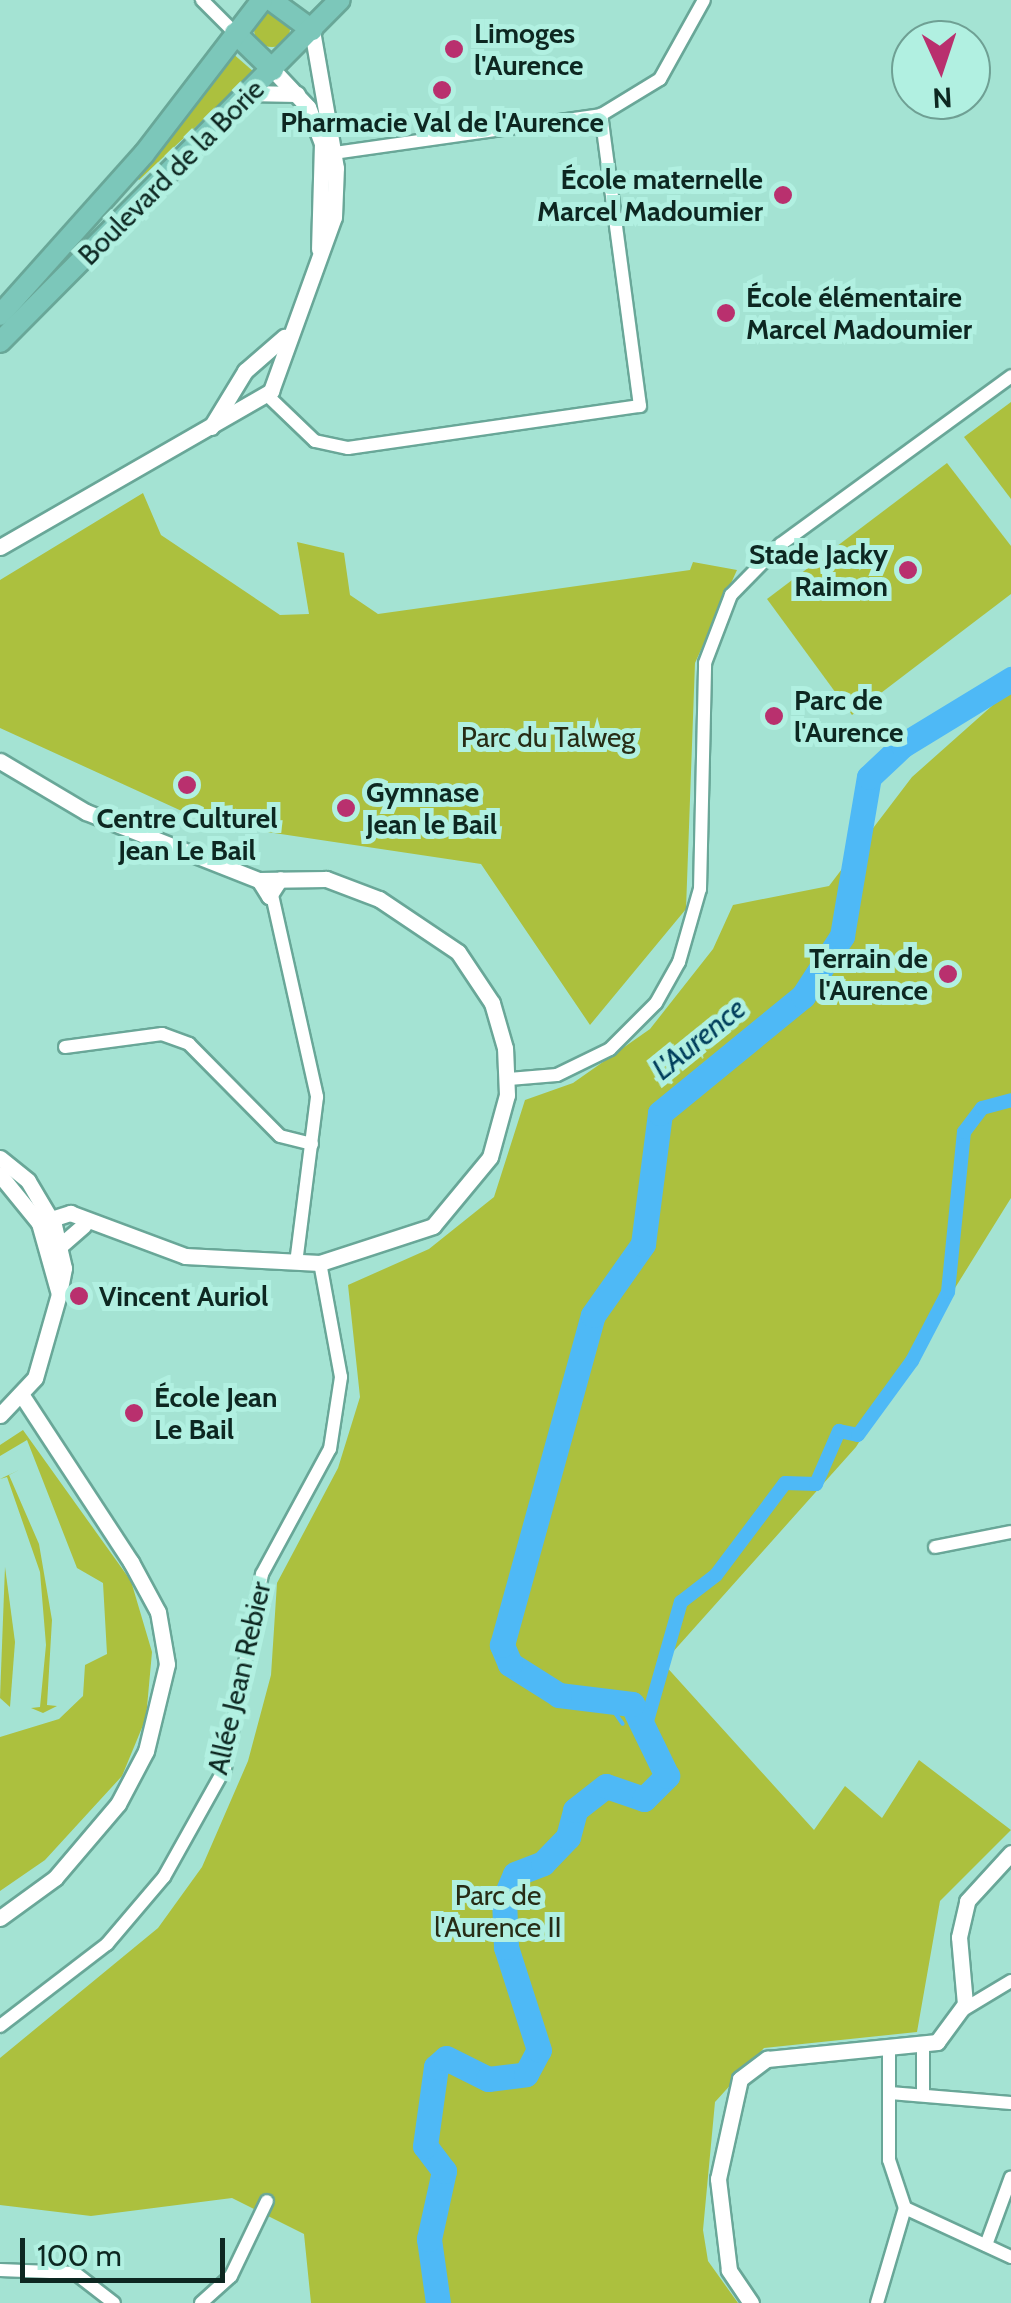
<!DOCTYPE html>
<meta charset="utf-8">
<style>
body{margin:0}
#map{position:relative;width:1011px;height:2303px;overflow:hidden;background:#a4e3d3;font-family:Cabin,sans-serif}
div>[style]{position:absolute}
[style*='--x']{left:calc(var(--x)*1px);top:calc(var(--y)*1px);width:calc(var(--w)*1px);rotate:calc(var(--a)*1deg)}
.green>*{inset:0;background:#acc03e}
.round{border-radius:50%}
.stream>*{height:4px;margin:-2px;padding:0 2px;transform-origin:2px;border-radius:2px;background:#4eb9f6}
.canal>*{height:14px;margin:-7px;padding:0 7px;transform-origin:7px;border-radius:7px;background:#4eb9f6}
.river>*{height:25px;margin:-12.5px;padding:0 12.5px;transform-origin:12.5px;border-radius:12.5px;background:#4eb9f6}
.roads{filter:drop-shadow(2px 0 #69a798) drop-shadow(-2px 0 #69a798) drop-shadow(0 2px #69a798) drop-shadow(0 -2px #69a798)}
.minor>*{height:12px;margin:-6px;padding:0 6px;transform-origin:6px;border-radius:6px;background:#fff}
.tertiary>*{height:15px;margin:-7.5px;padding:0 7.5px;transform-origin:7.5px;border-radius:7.5px;background:#fff}
.primary>*{height:20px;margin:-10px;padding:0 10px;transform-origin:10px;border-radius:10px;background:#7cc7ba}
.dots>*{width:28px;height:28px;translate:-50% -50%;box-sizing:border-box;border:5px solid #b1f0e1;border-radius:50%}
span{translate:-50% -50%;white-space:nowrap;text-align:center;line-height:1.15;-webkit-text-stroke:10px #b1f0e1;paint-order:stroke}
.poi-label{font-size:28px;color:#0d2721;font-weight:700}
.left{translate:0 -50%;text-align:left}
.right{translate:-100% -50%;text-align:right}
.street-label{font-size:28px;color:#0d2721}
.park-label{font-size:28px;color:#272c15}
.water-label{font-size:30px;color:#003e5c;font-style:italic}
.north{position:absolute;left:891px;top:20px;width:100px;height:100px;box-sizing:border-box;background:#b1f0e1;border:2px solid #6fa094;border-radius:50%;rotate:177deg;font-size:28px;font-weight:700;line-height:40px;text-align:center;color:#0d2721}
.north::after{content:'';display:block;margin:auto;width:35px;height:45px;background:#b9306e;clip-path:polygon(50% 0,100% 100%,50% 72%,0 100%)}
.scale{position:absolute;left:20px;top:2238px;width:205px;height:45px;box-sizing:border-box;border:5px solid #0d2721;border-top:0;padding-left:12px;font-size:30px;line-height:35px;white-space:nowrap;color:#0d2721;-webkit-text-stroke:8px #b1f0e1;paint-order:stroke}
</style>
<div id="map">
<div class="green">
<div class="round" style="left:254px;top:11px;width:36px;height:36px"></div>
<div style="clip-path:polygon(231px 52px,254px 72px,139px 180px,136px 177px)"></div>
<div style="clip-path:polygon(1011px 402px,1011px 499px,964px 437px)"></div>
<div style="clip-path:polygon(947px 463px,1011px 546px,1011px 594px,852px 715px,767px 599px)"></div>
<div style="clip-path:polygon(143px 493px,161px 535px,280px 615px,309px 614px,297px 542px,344px 553px,350px 595px,378px 614px,690px 570px,693px 562px,737px 570px,695px 663px,686px 909px,590px 1025px,481px 864px,208px 823px,0 728px,0 580px)"></div>
<div style="clip-path:polygon(1011px 689px,1011px 1198px,856px 1447px,663px 1663px,814px 1830px,845px 1786px,882px 1818px,919px 1760px,1011px 1830px,940px 1901px,917px 2032px,764px 2048px,715px 2102px,703px 2230px,708px 2261px,738px 2303px,311px 2303px,304px 2234px,232px 2198px,91px 2216px,0 2205px,0 2058px,158px 1928px,202px 1867px,248px 1761px,271px 1675px,277px 1583px,338px 1468px,360px 1397px,348px 1285px,429px 1249px,494px 1197px,525px 1100px,573px 1083px,650px 1029px,713px 949px,733px 905px,829px 886px,912px 777px)"></div>
<div style="clip-path:polygon(23px 1430px,131px 1581px,152px 1652px,146px 1718px,122px 1776px,45px 1860px,0 1891px,0 1737px,59px 1719px,83px 1696px,85px 1665px,107px 1654px,103px 1583px,77px 1568px,27px 1440px,0 1456px,0 1445px)"></div>
<div style="clip-path:polygon(19px 1470px,9px 1475px,39px 1544px,52px 1620px,47px 1705px,57px 1706px,43px 1713px,31px 1708px,40px 1707px,46px 1645px,40px 1572px,7px 1477px,0 1479px)"></div>
<div style="clip-path:polygon(5px 1567px,15px 1642px,10px 1707px,0 1698px)"></div>
</div>
<div class="stream">
<div style="--x:606;--y:1700;--w:29;--a:55"></div>
<div style="--x:639;--y:1737;--w:15;--a:23"></div>
</div>
<div class="canal">
<div style="--x:647;--y:1721;--w:124;--a:-74.1"></div>
<div style="--x:681;--y:1602;--w:44;--a:-37.6"></div>
<div style="--x:716;--y:1575;--w:115;--a:-53.1"></div>
<div style="--x:785;--y:1483;--w:31;--a:2"></div>
<div style="--x:816;--y:1484;--w:58;--a:-66.5"></div>
<div style="--x:839;--y:1431;--w:19;--a:12"></div>
<div style="--x:858;--y:1435;--w:92;--a:-53.9"></div>
<div style="--x:912;--y:1361;--w:78;--a:-62.4"></div>
<div style="--x:948;--y:1292;--w:161;--a:-84.3"></div>
<div style="--x:964;--y:1132;--w:30;--a:-53"></div>
<div style="--x:982;--y:1108;--w:30;--a:-15"></div>
</div>
<div class="river">
<div style="--x:438;--y:2303;--w:65;--a:-98"></div>
<div style="--x:429;--y:2239;--w:70;--a:-77.6"></div>
<div style="--x:444;--y:2171;--w:31;--a:-127"></div>
<div style="--x:425;--y:2146;--w:80;--a:-82.1"></div>
<div style="--x:436;--y:2067;--w:13;--a:-42"></div>
<div style="--x:446;--y:2058;--w:47;--a:26.6"></div>
<div style="--x:488;--y:2079;--w:38;--a:-7"></div>
<div style="--x:526;--y:2074;--w:27;--a:-62"></div>
<div style="--x:539;--y:2050;--w:108;--a:-107.8"></div>
<div style="--x:506;--y:1947;--w:47;--a:-92.4"></div>
<div style="--x:504;--y:1900;--w:28;--a:-67"></div>
<div style="--x:515;--y:1874;--w:30;--a:-21"></div>
<div style="--x:543;--y:1863;--w:36;--a:-46"></div>
<div style="--x:568;--y:1837;--w:28;--a:-75"></div>
<div style="--x:575;--y:1810;--w:39;--a:-38"></div>
<div style="--x:606;--y:1786;--w:40;--a:18.9"></div>
<div style="--x:644;--y:1799;--w:33;--a:-45"></div>
<div style="--x:667;--y:1776;--w:80;--a:-115.9"></div>
<div style="--x:632;--y:1704;--w:74;--a:-173"></div>
<div style="--x:559;--y:1695;--w:58;--a:-147.7"></div>
<div style="--x:510;--y:1664;--w:21;--a:-113"></div>
<div style="--x:502;--y:1645;--w:342;--a:-74.6"></div>
<div style="--x:593;--y:1315;--w:87;--a:-54.8"></div>
<div style="--x:643;--y:1244;--w:132;--a:-82.6"></div>
<div style="--x:660;--y:1113;--w:185;--a:-39.3"></div>
<div style="--x:803;--y:996;--w:72;--a:-57"></div>
<div style="--x:842;--y:936;--w:161;--a:-80.4"></div>
<div style="--x:869;--y:777;--w:47;--a:-43.3"></div>
<div style="--x:903;--y:745;--w:127;--a:-31.4"></div>
</div>
<div class="roads">
<div class="minor">
<div style="--x:202;--y:0;--w:47;--a:45"></div>
<div style="--x:334;--y:153;--w:270;--a:-8.1"></div>
<div style="--x:601;--y:115;--w:69;--a:-31.4"></div>
<div style="--x:660;--y:79;--w:90;--a:-60.9"></div>
<div style="--x:268;--y:396;--w:65;--a:43.8"></div>
<div style="--x:315;--y:441;--w:34;--a:12"></div>
<div style="--x:348;--y:448;--w:295;--a:-8.2"></div>
<div style="--x:640;--y:406;--w:294;--a:-97.6"></div>
<div style="--x:272;--y:895;--w:207;--a:77.4"></div>
<div style="--x:317;--y:1097;--w:167;--a:97.2"></div>
<div style="--x:65;--y:1047;--w:98;--a:-7.6"></div>
<div style="--x:162;--y:1034;--w:29;--a:20"></div>
<div style="--x:189;--y:1044;--w:129;--a:45.3"></div>
<div style="--x:280;--y:1136;--w:33;--a:14"></div>
<div style="--x:509;--y:1079;--w:48;--a:-4.8"></div>
<div style="--x:557;--y:1075;--w:59;--a:-26.1"></div>
<div style="--x:610;--y:1049;--w:65;--a:-45"></div>
<div style="--x:656;--y:1003;--w:47;--a:-60.7"></div>
<div style="--x:679;--y:962;--w:76;--a:-74"></div>
<div style="--x:700;--y:889;--w:226;--a:-88.7"></div>
<div style="--x:705;--y:663;--w:73;--a:-69.1"></div>
<div style="--x:731;--y:595;--w:71;--a:-45.6"></div>
<div style="--x:781;--y:544;--w:285;--a:-36.1"></div>
<div style="--x:935;--y:1547;--w:77;--a:-11.2"></div>
<div style="--x:961;--y:2011;--w:58;--a:-31"></div>
<div style="--x:0;--y:2026;--w:135;--a:-37.5"></div>
<div style="--x:107;--y:1944;--w:88;--a:-49.6"></div>
<div style="--x:164;--y:1877;--w:125;--a:-60.8"></div>
<div style="--x:225;--y:1768;--w:197;--a:-79.2"></div>
<div style="--x:262;--y:1574;--w:142;--a:-61.5"></div>
<div style="--x:330;--y:1449;--w:73;--a:-81.3"></div>
<div style="--x:341;--y:1377;--w:116;--a:-100.4"></div>
<div style="--x:923;--y:2048;--w:46;--a:90"></div>
<div style="--x:890;--y:2093;--w:121;--a:4.7"></div>
<div style="--x:905;--y:2208;--w:117;--a:24.8"></div>
<div style="--x:986;--y:2245;--w:72;--a:-69.8"></div>
<div style="--x:0;--y:2270;--w:75;--a:2.3"></div>
<div style="--x:75;--y:2273;--w:49;--a:37.6"></div>
<div style="--x:201;--y:2303;--w:40;--a:-42"></div>
<div style="--x:231;--y:2276;--w:83;--a:-64.4"></div>
<div style="--x:877;--y:2303;--w:99;--a:-73.6"></div>
<div style="--x:905;--y:2208;--w:51;--a:-108.4"></div>
<div style="--x:889;--y:2160;--w:108;--a:-90"></div>
</div>
<div class="tertiary">
<div style="--x:273;--y:70;--w:51;--a:46.6"></div>
<div style="--x:308;--y:107;--w:39;--a:69"></div>
<div style="--x:322;--y:143;--w:106;--a:91.6"></div>
<div style="--x:247;--y:93;--w:50;--a:1.1"></div>
<div style="--x:211;--y:427;--w:66;--a:-58.7"></div>
<div style="--x:245;--y:371;--w:52;--a:-41.1"></div>
<div style="--x:0;--y:547;--w:313;--a:-29.9"></div>
<div style="--x:271;--y:391;--w:185;--a:-70.1"></div>
<div style="--x:334;--y:217;--w:49;--a:-87.7"></div>
<div style="--x:336;--y:168;--w:140;--a:-99.9"></div>
<div style="--x:0;--y:761;--w:100;--a:30.7"></div>
<div style="--x:86;--y:812;--w:186;--a:21.5"></div>
<div style="--x:259;--y:880;--w:19;--a:58"></div>
<div style="--x:269;--y:896;--w:20;--a:-57"></div>
<div style="--x:0;--y:1158;--w:36;--a:39"></div>
<div style="--x:28;--y:1181;--w:51;--a:59.4"></div>
<div style="--x:54;--y:1225;--w:44;--a:76.9"></div>
<div style="--x:64;--y:1268;--w:26;--a:101"></div>
<div style="--x:0;--y:1175;--w:62;--a:50.9"></div>
<div style="--x:39;--y:1223;--w:74;--a:74.3"></div>
<div style="--x:59;--y:1294;--w:87;--a:105.9"></div>
<div style="--x:35;--y:1378;--w:51;--a:133.4"></div>
<div style="--x:39;--y:1223;--w:33;--a:-18"></div>
<div style="--x:70;--y:1213;--w:123;--a:20.5"></div>
<div style="--x:185;--y:1256;--w:135;--a:3"></div>
<div style="--x:320;--y:1263;--w:119;--a:-18.1"></div>
<div style="--x:433;--y:1226;--w:89;--a:-50.4"></div>
<div style="--x:490;--y:1157;--w:64;--a:-74.7"></div>
<div style="--x:507;--y:1095;--w:47;--a:-92.4"></div>
<div style="--x:505;--y:1048;--w:47;--a:-106.1"></div>
<div style="--x:492;--y:1003;--w:61;--a:-123.7"></div>
<div style="--x:458;--y:952;--w:95;--a:-146.1"></div>
<div style="--x:379;--y:899;--w:57;--a:-159.3"></div>
<div style="--x:326;--y:879;--w:67;--a:179.1"></div>
<div style="--x:61;--y:1245;--w:30;--a:-41"></div>
<div style="--x:0;--y:1918;--w:68;--a:-36"></div>
<div style="--x:55;--y:1878;--w:97;--a:-49.6"></div>
<div style="--x:118;--y:1804;--w:60;--a:-62.2"></div>
<div style="--x:146;--y:1751;--w:89;--a:-76.4"></div>
<div style="--x:167;--y:1664;--w:53;--a:-99.8"></div>
<div style="--x:158;--y:1612;--w:57;--a:-118.4"></div>
<div style="--x:131;--y:1562;--w:201;--a:-123.2"></div>
<div style="--x:751;--y:2303;--w:40;--a:-124"></div>
<div style="--x:729;--y:2270;--w:92;--a:-96.9"></div>
<div style="--x:718;--y:2179;--w:102;--a:-77.6"></div>
<div style="--x:740;--y:2079;--w:34;--a:-37"></div>
<div style="--x:767;--y:2059;--w:171;--a:-5.7"></div>
<div style="--x:937;--y:2042;--w:47;--a:-53.6"></div>
<div style="--x:965;--y:2004;--w:67;--a:-95.1"></div>
<div style="--x:959;--y:1937;--w:37;--a:-77"></div>
<div style="--x:967;--y:1901;--w:65;--a:-47.5"></div>
</div>
<div class="primary">
<div style="--x:271;--y:0;--w:51;--a:36.2"></div>
<div style="--x:235;--y:33;--w:53;--a:44.2"></div>
<div style="--x:0;--y:315;--w:216;--a:-48.2"></div>
<div style="--x:144;--y:154;--w:194;--a:-52.5"></div>
<div style="--x:0;--y:342;--w:482;--a:-45.2"></div>
</div>
</div>
<div class="dots">
<div style="left:454px;top:49px;background:#b9306e"></div>
<div style="left:442px;top:90px;background:#b9306e"></div>
<div style="left:783px;top:195px;background:#b9306e"></div>
<div style="left:726px;top:313px;background:#b9306e"></div>
<div style="left:908px;top:570px;background:#b9306e"></div>
<div style="left:774px;top:716px;background:#b9306e"></div>
<div style="left:187px;top:785px;background:#b9306e"></div>
<div style="left:346px;top:808px;background:#b9306e"></div>
<div style="left:948px;top:974px;background:#b9306e"></div>
<div style="left:79px;top:1296px;background:#b9306e"></div>
<div style="left:134px;top:1413px;background:#b9306e"></div>
</div>
<div class="poi-label">
<span class="left" style="left:474px;top:49px">Limoges<br>l'Aurence</span>
<span style="left:442px;top:122px">Pharmacie Val de l'Aurence</span>
<span class="right" style="left:763px;top:195px">École maternelle<br>Marcel Madoumier</span>
<span class="left" style="left:746px;top:313px">École élémentaire<br>Marcel Madoumier</span>
<span class="right" style="left:888px;top:570px">Stade Jacky<br>Raimon</span>
<span class="left" style="left:794px;top:716px">Parc de<br>l'Aurence</span>
<span class="left" style="left:366px;top:808px">Gymnase<br>Jean le Bail</span>
<span style="left:187px;top:834px">Centre Culturel<br>Jean Le Bail</span>
<span class="right" style="left:928px;top:974px">Terrain de<br>l'Aurence</span>
<span class="left" style="left:99px;top:1296px">Vincent Auriol</span>
<span class="left" style="left:154px;top:1413px">École Jean<br>Le Bail</span>
</div>
<div class="street-label">
<span style="left:171px;top:172px;rotate:-45deg">Boulevard de la Borie</span>
<span style="left:239px;top:1678px;rotate:-77deg">Allée Jean Rebier</span>
</div>
<div class="park-label">
<span style="left:548px;top:737px">Parc du Talweg</span>
<span style="left:498px;top:1911px">Parc de<br>l'Aurence II</span>
</div>
<div class="water-label">
<span style="left:699px;top:1039px;rotate:-39deg">L'Aurence</span>
</div>
<div class="north">N</div>
<div class="scale">100 m</div>
</div>
